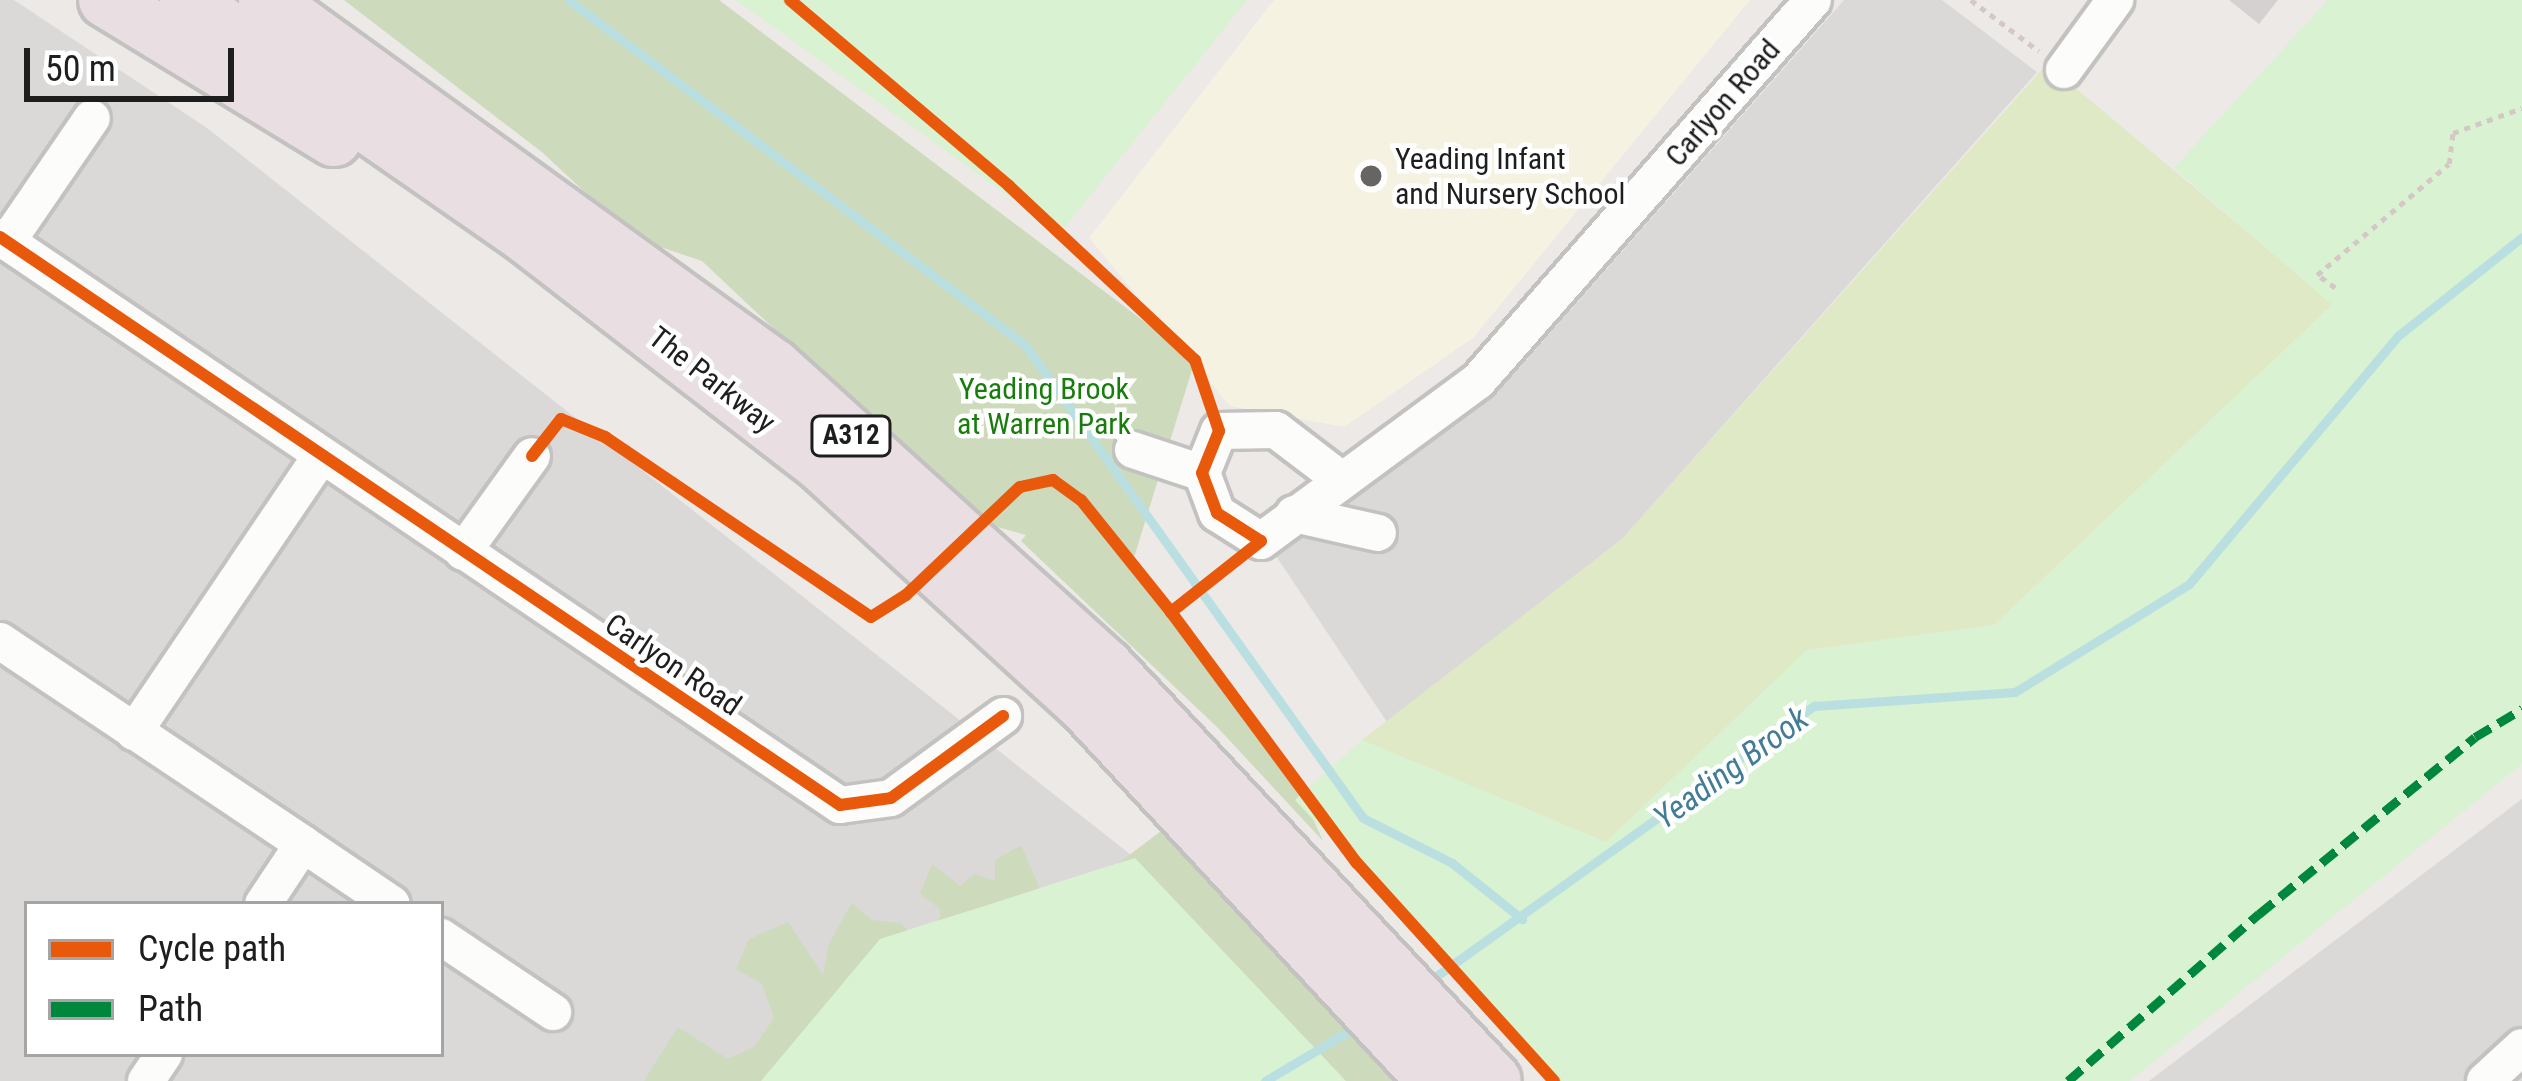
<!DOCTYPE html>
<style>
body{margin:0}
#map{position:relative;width:2522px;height:1081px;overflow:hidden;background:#ece9e7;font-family:"Roboto Condensed",sans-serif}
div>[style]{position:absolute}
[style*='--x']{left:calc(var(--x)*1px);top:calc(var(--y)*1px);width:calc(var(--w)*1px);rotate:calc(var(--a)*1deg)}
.residential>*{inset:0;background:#dbd9d8}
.education>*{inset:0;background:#f6f2e2}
.grass>*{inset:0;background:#dfe9c5}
.forest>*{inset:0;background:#cddabc}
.park>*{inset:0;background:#d8f2d2}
.stream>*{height:9px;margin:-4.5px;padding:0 4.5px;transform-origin:4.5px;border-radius:4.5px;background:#badfe0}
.building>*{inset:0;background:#d5d1d0}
.path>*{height:4.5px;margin-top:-2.25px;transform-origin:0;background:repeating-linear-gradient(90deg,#d6c7c7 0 6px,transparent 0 12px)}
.roads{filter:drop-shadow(3px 0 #c3c2c1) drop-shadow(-3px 0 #c3c2c1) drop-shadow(0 3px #c3c2c1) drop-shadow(0 -3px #c3c2c1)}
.minor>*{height:36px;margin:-18px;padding:0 18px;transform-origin:18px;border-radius:18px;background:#fcfcfb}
.highway>*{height:54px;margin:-27px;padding:0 27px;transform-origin:27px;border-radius:27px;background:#e9dfe3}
.quiet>*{height:9px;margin-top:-4.5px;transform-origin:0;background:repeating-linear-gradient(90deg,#00873e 0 18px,transparent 0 27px)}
.cycleway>*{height:12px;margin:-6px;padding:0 6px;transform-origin:6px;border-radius:6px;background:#e8590c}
.dots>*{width:33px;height:33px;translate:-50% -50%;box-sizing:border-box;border:6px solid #fff;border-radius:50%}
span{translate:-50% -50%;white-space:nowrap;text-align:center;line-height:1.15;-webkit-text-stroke:9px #fff;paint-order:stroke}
.shield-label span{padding:3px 9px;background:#fff;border:3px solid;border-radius:9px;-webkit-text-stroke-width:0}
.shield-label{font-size:27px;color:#1e1e1e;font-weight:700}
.street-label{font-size:30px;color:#1e1e1e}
.poi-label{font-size:30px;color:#1e1e1e}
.left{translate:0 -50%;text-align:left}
.park-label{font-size:30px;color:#187d0c}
.water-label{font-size:33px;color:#427c96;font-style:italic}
.legend{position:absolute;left:24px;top:901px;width:420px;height:156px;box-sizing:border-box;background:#fff;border:3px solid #a5a5a5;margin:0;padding:15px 21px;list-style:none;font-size:36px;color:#1e1e1e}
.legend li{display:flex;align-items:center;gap:24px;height:60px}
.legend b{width:60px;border:3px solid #a5a5a5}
.scale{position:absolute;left:24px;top:48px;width:210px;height:54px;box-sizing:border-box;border:6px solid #1e1e1e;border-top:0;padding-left:15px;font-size:36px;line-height:42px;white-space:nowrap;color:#1e1e1e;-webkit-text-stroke:9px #fff;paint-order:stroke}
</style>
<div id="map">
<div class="residential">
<div style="clip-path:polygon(evenodd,0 0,14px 0,207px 128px,1135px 858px,880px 939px,761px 1081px,0 1081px,0 0,27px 904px,441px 904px,441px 1054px,27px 1054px,27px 904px)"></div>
<div style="clip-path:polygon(1844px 0,1942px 0,2037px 72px,1622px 539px,1387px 722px,1270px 547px,1514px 374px)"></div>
<div style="clip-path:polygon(2522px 799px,2522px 1081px,2149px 1081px)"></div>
</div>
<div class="education">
<div style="clip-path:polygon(1274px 0,1750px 0,1473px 338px,1344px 427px,1230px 406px,1089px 238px)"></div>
</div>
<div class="grass">
<div style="clip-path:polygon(2047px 64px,2333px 304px,1994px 625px,1807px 650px,1606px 842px,1362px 740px,1622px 539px)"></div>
</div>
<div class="forest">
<div style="clip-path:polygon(344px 0,719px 0,1195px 360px,1132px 564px,1298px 786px,1323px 841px,1218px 728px,1021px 541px,1026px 535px,979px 522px,702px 261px,634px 238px,543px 153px)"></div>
<div style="clip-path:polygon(1181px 816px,1417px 1081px,644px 1081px,678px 1027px,728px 1059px,754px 1047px,774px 1018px,762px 984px,736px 969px,749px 939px,788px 922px,823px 975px,829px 943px,852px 903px,872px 920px,900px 923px,926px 948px,939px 929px,940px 909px,920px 894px,932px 864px,960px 886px,974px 874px,995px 881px,995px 860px,1021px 845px,1045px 900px,1067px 902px)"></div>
</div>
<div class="park">
<div style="clip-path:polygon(736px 0,1247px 0,1060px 233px)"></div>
<div style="clip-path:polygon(2328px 0,2522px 0,2522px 764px,2130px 1081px,1558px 1081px,1295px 800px,1362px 740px,1606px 842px,1807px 650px,1994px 625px,2332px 305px,2174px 168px)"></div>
<div style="clip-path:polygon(1135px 858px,1346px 1081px,761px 1081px,880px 939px)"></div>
</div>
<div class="stream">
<div style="--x:569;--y:0;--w:572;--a:37.11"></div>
<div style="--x:1025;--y:345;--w:581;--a:54.45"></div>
<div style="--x:1363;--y:818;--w:100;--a:26.8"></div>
<div style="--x:1452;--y:863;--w:90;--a:38.7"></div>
<div style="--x:1424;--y:985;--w:480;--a:-35.6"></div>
<div style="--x:1814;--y:706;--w:201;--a:-4"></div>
<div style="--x:2015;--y:692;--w:205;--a:-31.8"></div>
<div style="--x:2189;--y:584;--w:326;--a:-49.9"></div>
<div style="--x:2399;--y:335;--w:157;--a:-38.5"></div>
<div style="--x:1265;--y:1081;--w:109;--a:-30.8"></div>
</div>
<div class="building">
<div style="clip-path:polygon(2229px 0,2278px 0,2259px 24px)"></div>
</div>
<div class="path">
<div style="--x:1971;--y:0;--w:85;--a:36.9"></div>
<div style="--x:2335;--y:288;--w:22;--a:-144"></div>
<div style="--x:2317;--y:275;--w:172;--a:-40.1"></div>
<div style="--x:2449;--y:164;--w:31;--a:-83"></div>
<div style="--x:2453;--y:133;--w:73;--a:-19.9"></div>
</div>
<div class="roads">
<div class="minor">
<div style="--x:2064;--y:70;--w:87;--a:-53.9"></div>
<div style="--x:0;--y:237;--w:1014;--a:34.07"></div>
<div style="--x:840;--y:805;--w:51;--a:-7.8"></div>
<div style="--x:891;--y:798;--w:139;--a:-36.2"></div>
<div style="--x:7;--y:242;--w:150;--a:-55.6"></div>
<div style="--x:1133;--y:450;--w:73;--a:18.4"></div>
<div style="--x:1339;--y:478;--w:79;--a:-142.7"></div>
<div style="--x:1276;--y:430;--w:57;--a:179"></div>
<div style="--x:1219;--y:431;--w:45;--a:112"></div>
<div style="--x:1202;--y:473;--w:43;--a:69.4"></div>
<div style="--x:1217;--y:513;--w:52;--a:32.5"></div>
<div style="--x:1261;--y:541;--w:270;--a:-36.4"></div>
<div style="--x:1478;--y:381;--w:507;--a:-48.68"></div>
<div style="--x:1294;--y:514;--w:86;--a:12.7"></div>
<div style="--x:463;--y:552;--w:118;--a:-54.3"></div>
<div style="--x:0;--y:641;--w:365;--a:33.8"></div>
<div style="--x:303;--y:844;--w:72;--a:123.7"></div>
<div style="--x:134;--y:732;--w:332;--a:-55.9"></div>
<div style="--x:303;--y:844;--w:107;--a:34"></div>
<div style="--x:441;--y:937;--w:135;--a:33.8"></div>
<div style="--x:146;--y:1081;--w:32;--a:-56"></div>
<div style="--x:2485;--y:1081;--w:50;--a:-42.6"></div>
</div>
<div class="highway">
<div style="--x:106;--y:0;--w:267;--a:31.4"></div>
<div style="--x:187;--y:0;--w:413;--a:34.8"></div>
<div style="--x:526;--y:236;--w:374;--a:37.7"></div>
<div style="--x:822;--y:465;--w:353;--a:42.4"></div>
<div style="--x:1083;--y:703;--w:517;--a:47.04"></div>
<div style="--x:266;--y:0;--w:627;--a:35.85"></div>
<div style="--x:774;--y:367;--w:447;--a:42.1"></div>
<div style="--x:1106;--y:667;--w:567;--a:46.86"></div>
</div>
</div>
<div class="quiet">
<div style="--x:2068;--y:1081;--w:254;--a:-41.2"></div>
<div style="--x:2259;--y:914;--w:279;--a:-39.3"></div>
<div style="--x:2475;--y:737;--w:55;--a:-30.8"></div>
</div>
<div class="cycleway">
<div style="--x:790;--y:0;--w:287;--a:40.3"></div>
<div style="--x:1009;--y:186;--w:255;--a:43.1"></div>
<div style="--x:1195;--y:360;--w:75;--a:71.3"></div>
<div style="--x:1219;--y:431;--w:45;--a:112"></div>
<div style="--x:1202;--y:473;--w:43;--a:69.4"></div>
<div style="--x:1217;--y:513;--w:52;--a:32.5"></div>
<div style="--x:1261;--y:541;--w:115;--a:141.7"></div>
<div style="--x:1171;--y:612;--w:312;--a:53.5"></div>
<div style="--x:1357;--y:863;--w:294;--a:47.9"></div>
<div style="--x:0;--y:237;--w:1014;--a:34.07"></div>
<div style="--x:840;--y:805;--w:51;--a:-7.8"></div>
<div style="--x:891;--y:798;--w:139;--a:-36.2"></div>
<div style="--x:532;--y:456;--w:47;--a:-51.9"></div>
<div style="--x:561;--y:419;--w:48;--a:22.2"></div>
<div style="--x:605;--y:437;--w:321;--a:34.1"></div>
<div style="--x:871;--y:617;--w:41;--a:-32.2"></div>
<div style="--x:906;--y:595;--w:157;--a:-43.5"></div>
<div style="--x:1020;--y:487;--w:34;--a:-12"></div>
<div style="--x:1053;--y:480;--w:34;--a:36"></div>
<div style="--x:1081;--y:500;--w:144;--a:51.2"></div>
</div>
<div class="dots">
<div style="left:1371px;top:176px;background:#666564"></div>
</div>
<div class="shield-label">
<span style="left:851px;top:436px">A312</span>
</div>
<div class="street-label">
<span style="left:1723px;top:103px;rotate:-49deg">Carlyon Road</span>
<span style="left:712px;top:380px;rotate:38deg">The Parkway</span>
<span style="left:673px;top:665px;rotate:34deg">Carlyon Road</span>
</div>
<div class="poi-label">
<span class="left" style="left:1395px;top:176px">Yeading Infant<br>and Nursery School</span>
</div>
<div class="park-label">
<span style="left:1044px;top:406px">Yeading Brook<br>at Warren Park</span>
</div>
<div class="water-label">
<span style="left:1731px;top:768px;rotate:-36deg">Yeading Brook</span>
</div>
<ul class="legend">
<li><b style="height:15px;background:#e8590c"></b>Cycle path</li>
<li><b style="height:15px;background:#00873e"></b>Path</li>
</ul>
<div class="scale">50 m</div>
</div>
